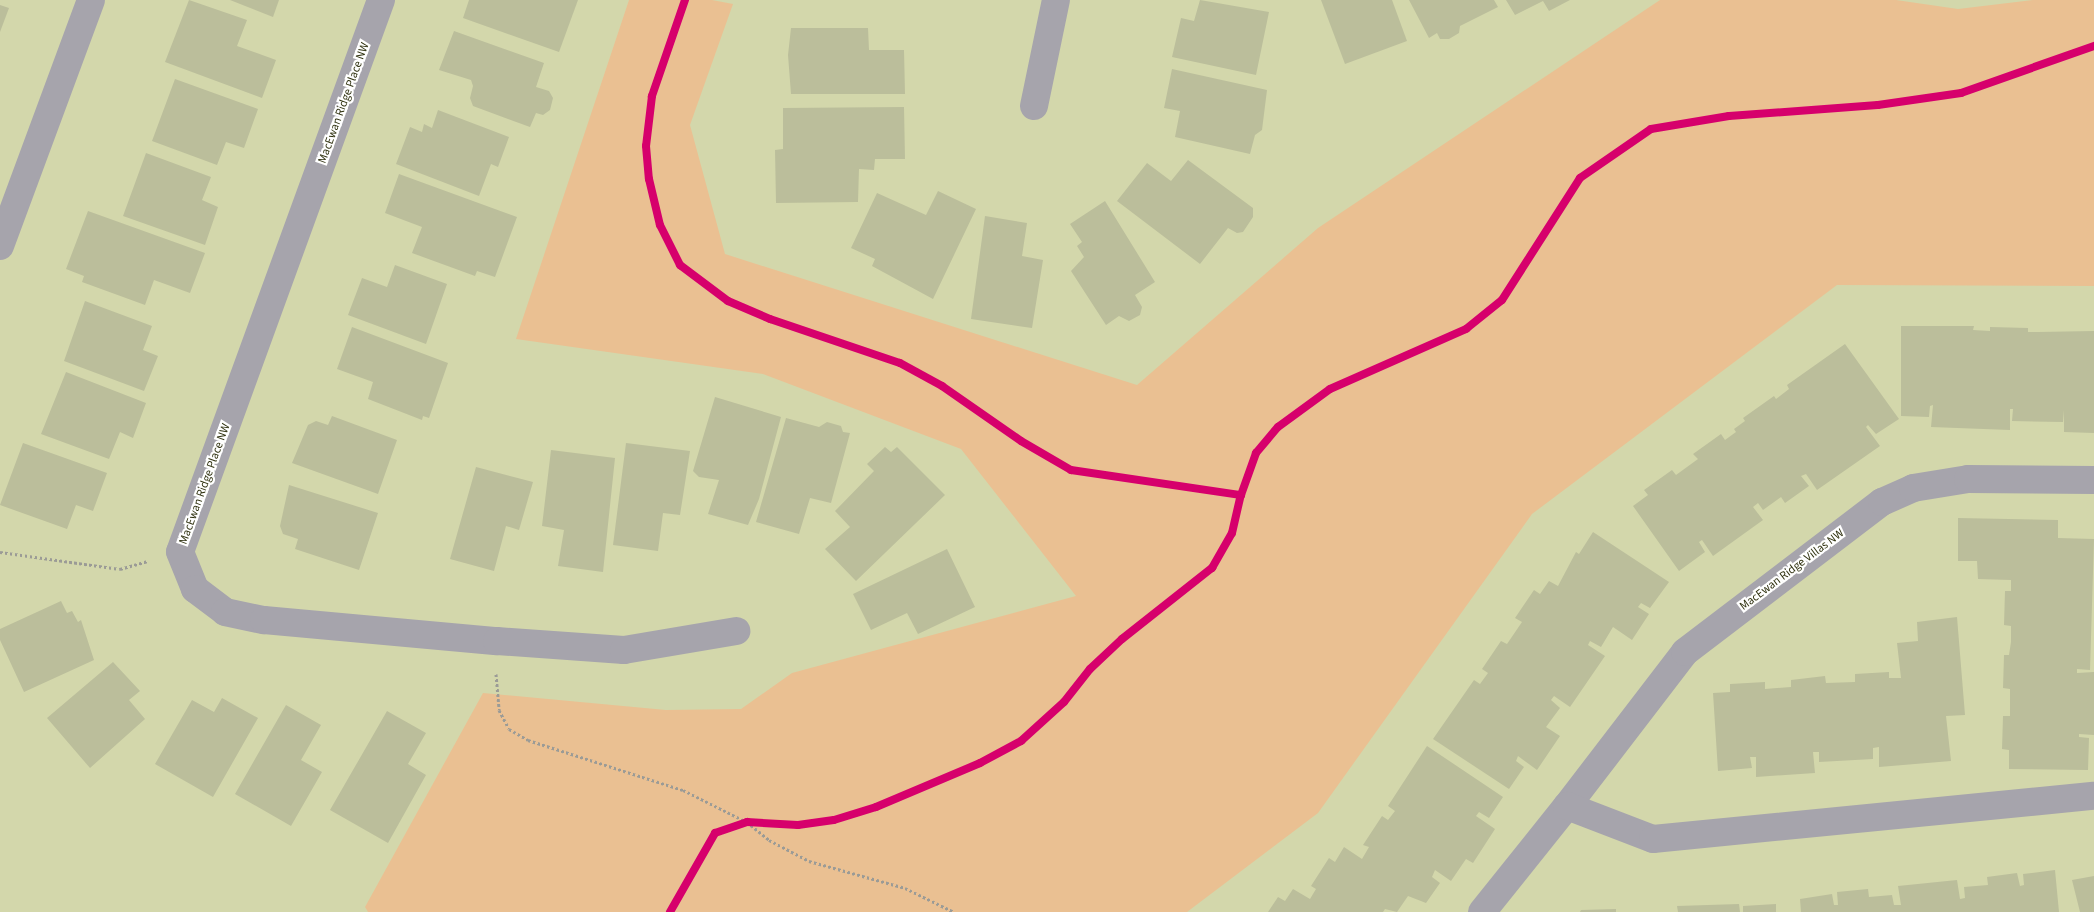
<!DOCTYPE html>
<style>
body{margin:0}
#map{position:relative;width:2094px;height:912px;overflow:hidden;background:#d3d7ab;font-family:"Source Sans 3",sans-serif}
div>[style]{position:absolute}
[style*='--x']{left:calc(var(--x)*1px);top:calc(var(--y)*1px);width:calc(var(--w)*1px);rotate:calc(var(--a)*1deg)}
.green>*{inset:0;background:#eac092}
.building>*{inset:0;background:#bbbe9b}
.path>*{height:3px;margin-top:-1.5px;transform-origin:0;background:repeating-linear-gradient(90deg,#9b9b96 0 2.5px,transparent 0 5px)}
.minor>*{height:28px;margin:-14px;padding:0 14px;transform-origin:14px;border-radius:14px;background:#a6a4ac}
.cycleway>*{height:8px;margin:-4px;padding:0 4px;transform-origin:4px;border-radius:4px;background:#d6006c}
span{translate:-50% -50%;white-space:nowrap;text-align:center;line-height:1.15;-webkit-text-stroke:4.5px #fff;paint-order:stroke}
.street-label{font-size:12px;color:#303210}
</style>
<div id="map">
<div class="green">
<div style="clip-path:polygon(629px 0,712px 0,733px 4px,690px 125px,725px 254px,1137px 385px,1318px 228px,1660px 0,1896px 0,1958px 9px,2033px 0,2094px 0,2094px 286px,1837px 285px,1532px 514px,1318px 813px,1187px 912px,368px 912px,365px 907px,483px 693px,666px 710px,741px 709px,792px 673px,1076px 596px,961px 449px,763px 374px,516px 339px)"></div>
</div>
<div class="building">
<div style="clip-path:polygon(189px 0,247px 20px,237px 46px,276px 60px,262px 98px,165px 62px)"></div>
<div style="clip-path:polygon(230px 0,279px 0,273px 17px)"></div>
<div style="clip-path:polygon(469px 0,578px 0,559px 52px,463px 18px)"></div>
<div style="clip-path:polygon(1200px 0,1269px 12px,1256px 75px,1172px 57px,1181px 18px,1194px 21px)"></div>
<div style="clip-path:polygon(1321px 0,1392px 0,1407px 41px,1345px 64px)"></div>
<div style="clip-path:polygon(1409px 0,1494px 0,1498px 7px,1460px 26px,1459px 33px,1449px 39px,1440px 39px,1437px 33px,1429px 38px)"></div>
<div style="clip-path:polygon(1506px 0,1570px 0,1549px 11px,1543px 1px,1515px 15px)"></div>
<div style="clip-path:polygon(0 5px,9px 8px,0 32px)"></div>
<div style="clip-path:polygon(791px 28px,868px 28px,869px 50px,904px 50px,905px 94px,791px 94px,788px 55px)"></div>
<div style="clip-path:polygon(454px 31px,544px 63px,536px 87px,549px 91px,553px 98px,550px 110px,543px 115px,536px 113px,530px 127px,473px 106px,470px 98px,473px 86px,471px 80px,439px 70px)"></div>
<div style="clip-path:polygon(1172px 69px,1267px 90px,1262px 130px,1255px 135px,1250px 154px,1175px 137px,1180px 111px,1164px 108px)"></div>
<div style="clip-path:polygon(175px 79px,258px 109px,244px 148px,226px 142px,217px 165px,152px 141px)"></div>
<div style="clip-path:polygon(904px 107px,905px 159px,875px 159px,874px 170px,859px 169px,858px 202px,776px 203px,775px 150px,783px 149px,783px 108px)"></div>
<div style="clip-path:polygon(438px 110px,509px 137px,498px 167px,491px 164px,479px 196px,396px 164px,410px 127px,422px 132px,424px 124px,432px 128px)"></div>
<div style="clip-path:polygon(146px 153px,211px 177px,202px 200px,218px 207px,205px 245px,123px 216px)"></div>
<div style="clip-path:polygon(1188px 160px,1253px 208px,1253px 217px,1243px 232px,1237px 233px,1228px 228px,1200px 264px,1117px 201px,1147px 163px,1171px 181px)"></div>
<div style="clip-path:polygon(399px 174px,517px 217px,495px 277px,477px 271px,475px 276px,412px 253px,422px 227px,385px 213px)"></div>
<div style="clip-path:polygon(938px 191px,976px 209px,933px 299px,872px 266px,875px 259px,851px 248px,877px 193px,926px 215px)"></div>
<div style="clip-path:polygon(1105px 201px,1155px 282px,1135px 295px,1142px 307px,1140px 315px,1129px 321px,1119px 316px,1106px 325px,1071px 271px,1084px 257px,1077px 246px,1082px 242px,1070px 224px)"></div>
<div style="clip-path:polygon(88px 211px,205px 253px,190px 293px,154px 280px,145px 305px,82px 282px,84px 276px,66px 269px)"></div>
<div style="clip-path:polygon(985px 216px,1027px 223px,1022px 256px,1043px 260px,1032px 328px,971px 319px)"></div>
<div style="clip-path:polygon(395px 265px,447px 284px,426px 344px,348px 315px,362px 278px,387px 287px)"></div>
<div style="clip-path:polygon(85px 301px,152px 326px,143px 350px,158px 356px,144px 391px,64px 361px)"></div>
<div style="clip-path:polygon(1901px 326px,1974px 326px,1973px 330px,1990px 331px,1990px 327px,2028px 328px,2028px 332px,2038px 332px,2094px 331px,2094px 433px,2064px 432px,2064px 410px,2063px 422px,2012px 421px,2013px 409px,2010px 409px,2010px 430px,1931px 427px,1933px 405px,1930px 406px,1929px 417px,1901px 416px)"></div>
<div style="clip-path:polygon(352px 327px,448px 363px,429px 418px,423px 416px,422px 420px,368px 399px,373px 382px,337px 369px)"></div>
<div style="clip-path:polygon(1845px 344px,1899px 419px,1876px 434px,1868px 425px,1866px 427px,1880px 446px,1817px 490px,1806px 474px,1801px 476px,1809px 486px,1785px 503px,1781px 497px,1763px 510px,1758px 503px,1753px 507px,1763px 520px,1713px 556px,1702px 540px,1699px 542px,1705px 552px,1679px 571px,1633px 506px,1648px 495px,1644px 490px,1672px 470px,1676px 475px,1698px 459px,1693px 454px,1721px 434px,1725px 440px,1736px 432px,1734px 429px,1745px 421px,1743px 418px,1774px 396px,1776px 399px,1789px 389px,1787px 385px)"></div>
<div style="clip-path:polygon(66px 372px,146px 403px,133px 438px,120px 432px,109px 459px,41px 434px)"></div>
<div style="clip-path:polygon(715px 397px,781px 417px,759px 499px,748px 525px,708px 514px,719px 480px,699px 477px,693px 471px)"></div>
<div style="clip-path:polygon(332px 416px,397px 440px,378px 494px,292px 463px,308px 425px,316px 421px,328px 425px)"></div>
<div style="clip-path:polygon(786px 418px,819px 427px,827px 422px,841px 426px,843px 432px,850px 433px,831px 503px,810px 498px,799px 534px,756px 522px)"></div>
<div style="clip-path:polygon(23px 443px,107px 473px,93px 511px,76px 505px,67px 529px,0 505px)"></div>
<div style="clip-path:polygon(626px 443px,690px 451px,680px 515px,663px 513px,658px 551px,613px 545px)"></div>
<div style="clip-path:polygon(885px 447px,891px 452px,897px 447px,945px 495px,856px 581px,825px 549px,850px 527px,835px 511px,874px 471px,867px 464px)"></div>
<div style="clip-path:polygon(551px 450px,615px 458px,603px 572px,558px 566px,564px 530px,542px 526px)"></div>
<div style="clip-path:polygon(476px 467px,533px 482px,519px 530px,506px 526px,494px 571px,450px 559px)"></div>
<div style="clip-path:polygon(289px 485px,378px 513px,359px 570px,295px 549px,298px 539px,283px 534px,280px 526px)"></div>
<div style="clip-path:polygon(1958px 518px,2058px 520px,2058px 538px,2094px 539px,2090px 670px,2077px 669px,2077px 673px,2094px 672px,2094px 735px,2079px 734px,2079px 737px,2089px 738px,2088px 770px,2009px 769px,2009px 750px,2002px 749px,2003px 716px,2010px 716px,2010px 689px,2003px 688px,2004px 655px,2009px 655px,2011px 642px,2011px 626px,2004px 625px,2005px 591px,2011px 591px,2011px 580px,1978px 579px,1977px 561px,1958px 561px)"></div>
<div style="clip-path:polygon(1593px 532px,1669px 582px,1650px 608px,1641px 603px,1638px 607px,1649px 614px,1632px 640px,1613px 627px,1601px 647px,1590px 641px,1588px 645px,1605px 656px,1570px 707px,1554px 696px,1551px 700px,1560px 708px,1546px 727px,1560px 736px,1537px 770px,1518px 756px,1516px 761px,1524px 767px,1509px 789px,1433px 739px,1474px 680px,1480px 684px,1488px 673px,1482px 669px,1501px 641px,1507px 644px,1522px 622px,1515px 618px,1534px 590px,1540px 594px,1549px 581px,1558px 586px,1576px 552px,1579px 554px)"></div>
<div style="clip-path:polygon(947px 549px,975px 607px,918px 634px,907px 613px,871px 630px,853px 594px)"></div>
<div style="clip-path:polygon(61px 601px,67px 613px,72px 611px,78px 622px,81px 620px,94px 660px,24px 692px,0 640px,0 629px)"></div>
<div style="clip-path:polygon(1957px 617px,1965px 715px,1946px 716px,1951px 761px,1879px 767px,1879px 747px,1873px 748px,1873px 759px,1819px 762px,1819px 752px,1813px 752px,1815px 773px,1756px 777px,1756px 757px,1750px 757px,1752px 768px,1718px 771px,1713px 693px,1730px 692px,1730px 684px,1765px 682px,1765px 689px,1791px 687px,1791px 680px,1825px 676px,1826px 683px,1855px 682px,1855px 674px,1889px 672px,1889px 678px,1901px 678px,1897px 643px,1918px 641px,1917px 622px)"></div>
<div style="clip-path:polygon(113px 662px,140px 691px,129px 700px,145px 719px,90px 768px,47px 718px)"></div>
<div style="clip-path:polygon(222px 698px,258px 718px,213px 797px,155px 764px,192px 700px,214px 712px)"></div>
<div style="clip-path:polygon(286px 705px,321px 725px,301px 760px,322px 772px,291px 826px,235px 794px)"></div>
<div style="clip-path:polygon(387px 711px,426px 733px,408px 764px,426px 775px,388px 843px,330px 810px)"></div>
<div style="clip-path:polygon(1427px 746px,1503px 797px,1489px 818px,1479px 812px,1476px 816px,1495px 829px,1473px 863px,1466px 859px,1451px 881px,1435px 870px,1432px 877px,1440px 883px,1426px 903px,1408px 896px,1397px 912px,1385px 909px,1383px 912px,1268px 912px,1278px 897px,1285px 901px,1293px 889px,1310px 899px,1316px 889px,1311px 886px,1329px 858px,1335px 862px,1344px 847px,1362px 859px,1369px 847px,1363px 845px,1382px 816px,1388px 820px,1395px 811px,1388px 806px)"></div>
<div style="clip-path:polygon(2055px 870px,2059px 912px,1801px 912px,1800px 899px,1832px 894px,1834px 905px,1838px 905px,1837px 892px,1868px 889px,1869px 897px,1892px 895px,1894px 905px,1901px 905px,1898px 886px,1957px 880px,1960px 899px,1965px 898px,1964px 887px,1988px 885px,1987px 877px,2017px 873px,2020px 886px,2024px 885px,2023px 874px)"></div>
<div style="clip-path:polygon(2094px 876px,2094px 912px,2080px 912px,2072px 880px)"></div>
<div style="clip-path:polygon(1739px 904px,1740px 912px,1678px 912px,1677px 906px)"></div>
<div style="clip-path:polygon(1776px 904px,1776px 912px,1743px 912px,1743px 906px)"></div>
<div style="clip-path:polygon(1616px 909px,1616px 912px,1580px 912px,1581px 910px)"></div>
</div>
<div class="path">
<div style="--x:0;--y:552;--w:121;--a:8.1"></div>
<div style="--x:120;--y:569;--w:29;--a:-16"></div>
<div style="--x:496;--y:674;--w:36;--a:85"></div>
<div style="--x:499;--y:710;--w:21;--a:62"></div>
<div style="--x:509;--y:729;--w:22;--a:30"></div>
<div style="--x:528;--y:740;--w:163;--a:17.9"></div>
<div style="--x:683;--y:790;--w:72;--a:26.6"></div>
<div style="--x:747;--y:822;--w:28;--a:39"></div>
<div style="--x:769;--y:840;--w:45;--a:27.7"></div>
<div style="--x:809;--y:861;--w:100;--a:15.7"></div>
<div style="--x:905;--y:888;--w:55;--a:26.1"></div>
</div>
<div class="minor">
<div style="--x:381;--y:0;--w:587;--a:110.01"></div>
<div style="--x:180;--y:552;--w:40;--a:68"></div>
<div style="--x:195;--y:589;--w:38;--a:37"></div>
<div style="--x:225;--y:612;--w:40;--a:12"></div>
<div style="--x:264;--y:620;--w:234;--a:5.2"></div>
<div style="--x:497;--y:641;--w:127;--a:4.1"></div>
<div style="--x:624;--y:650;--w:114;--a:-9.6"></div>
<div style="--x:1034;--y:106;--w:108;--a:-78.3"></div>
<div style="--x:0;--y:246;--w:262;--a:-69.7"></div>
<div style="--x:1567;--y:806;--w:194;--a:-52.5"></div>
<div style="--x:1685;--y:652;--w:248;--a:-37.3"></div>
<div style="--x:1882;--y:502;--w:34;--a:-24"></div>
<div style="--x:1913;--y:488;--w:56;--a:-9.3"></div>
<div style="--x:1968;--y:479;--w:126;--a:0.5"></div>
<div style="--x:1482;--y:912;--w:136;--a:-51.3"></div>
<div style="--x:1567;--y:806;--w:92;--a:21"></div>
<div style="--x:1653;--y:839;--w:443;--a:-5.6"></div>
</div>
<div class="cycleway">
<div style="--x:685;--y:0;--w:102;--a:109"></div>
<div style="--x:652;--y:96;--w:50;--a:96.8"></div>
<div style="--x:646;--y:146;--w:33;--a:85"></div>
<div style="--x:649;--y:179;--w:47;--a:76.6"></div>
<div style="--x:660;--y:225;--w:45;--a:63.4"></div>
<div style="--x:680;--y:265;--w:60;--a:36.9"></div>
<div style="--x:728;--y:301;--w:46;--a:23.2"></div>
<div style="--x:770;--y:319;--w:137;--a:18.7"></div>
<div style="--x:900;--y:363;--w:48;--a:28.7"></div>
<div style="--x:942;--y:386;--w:96;--a:34.8"></div>
<div style="--x:1021;--y:441;--w:58;--a:30.1"></div>
<div style="--x:1071;--y:470;--w:172;--a:8.4"></div>
<div style="--x:670;--y:912;--w:91;--a:-60.3"></div>
<div style="--x:715;--y:833;--w:34;--a:-19"></div>
<div style="--x:747;--y:822;--w:51;--a:3.4"></div>
<div style="--x:798;--y:825;--w:36;--a:-8"></div>
<div style="--x:834;--y:820;--w:44;--a:-17.2"></div>
<div style="--x:876;--y:807;--w:113;--a:-22.9"></div>
<div style="--x:980;--y:763;--w:47;--a:-28.2"></div>
<div style="--x:1021;--y:741;--w:58;--a:-42.2"></div>
<div style="--x:1064;--y:702;--w:42;--a:-51.8"></div>
<div style="--x:1090;--y:669;--w:44;--a:-43.2"></div>
<div style="--x:1122;--y:639;--w:115;--a:-38.3"></div>
<div style="--x:1212;--y:568;--w:40;--a:-60.3"></div>
<div style="--x:1232;--y:533;--w:39;--a:-77"></div>
<div style="--x:1241;--y:495;--w:45;--a:-70.3"></div>
<div style="--x:1256;--y:453;--w:34;--a:-50"></div>
<div style="--x:1278;--y:427;--w:64;--a:-36.2"></div>
<div style="--x:1330;--y:389;--w:149;--a:-23.8"></div>
<div style="--x:1466;--y:329;--w:46;--a:-38.9"></div>
<div style="--x:1502;--y:300;--w:145;--a:-57.4"></div>
<div style="--x:1580;--y:178;--w:86;--a:-34.6"></div>
<div style="--x:1651;--y:129;--w:79;--a:-9.5"></div>
<div style="--x:1729;--y:116;--w:149;--a:-4.2"></div>
<div style="--x:1878;--y:105;--w:84;--a:-8.2"></div>
<div style="--x:1961;--y:93;--w:141;--a:-19.5"></div>
</div>
<div class="street-label">
<span style="left:344px;top:103px;rotate:-70deg">MacEwan Ridge Place NW</span>
<span style="left:205px;top:484px;rotate:-70deg">MacEwan Ridge Place NW</span>
<span style="left:1792px;top:570px;rotate:-37deg">MacEwan Ridge Villas NW</span>
</div>
</div>
